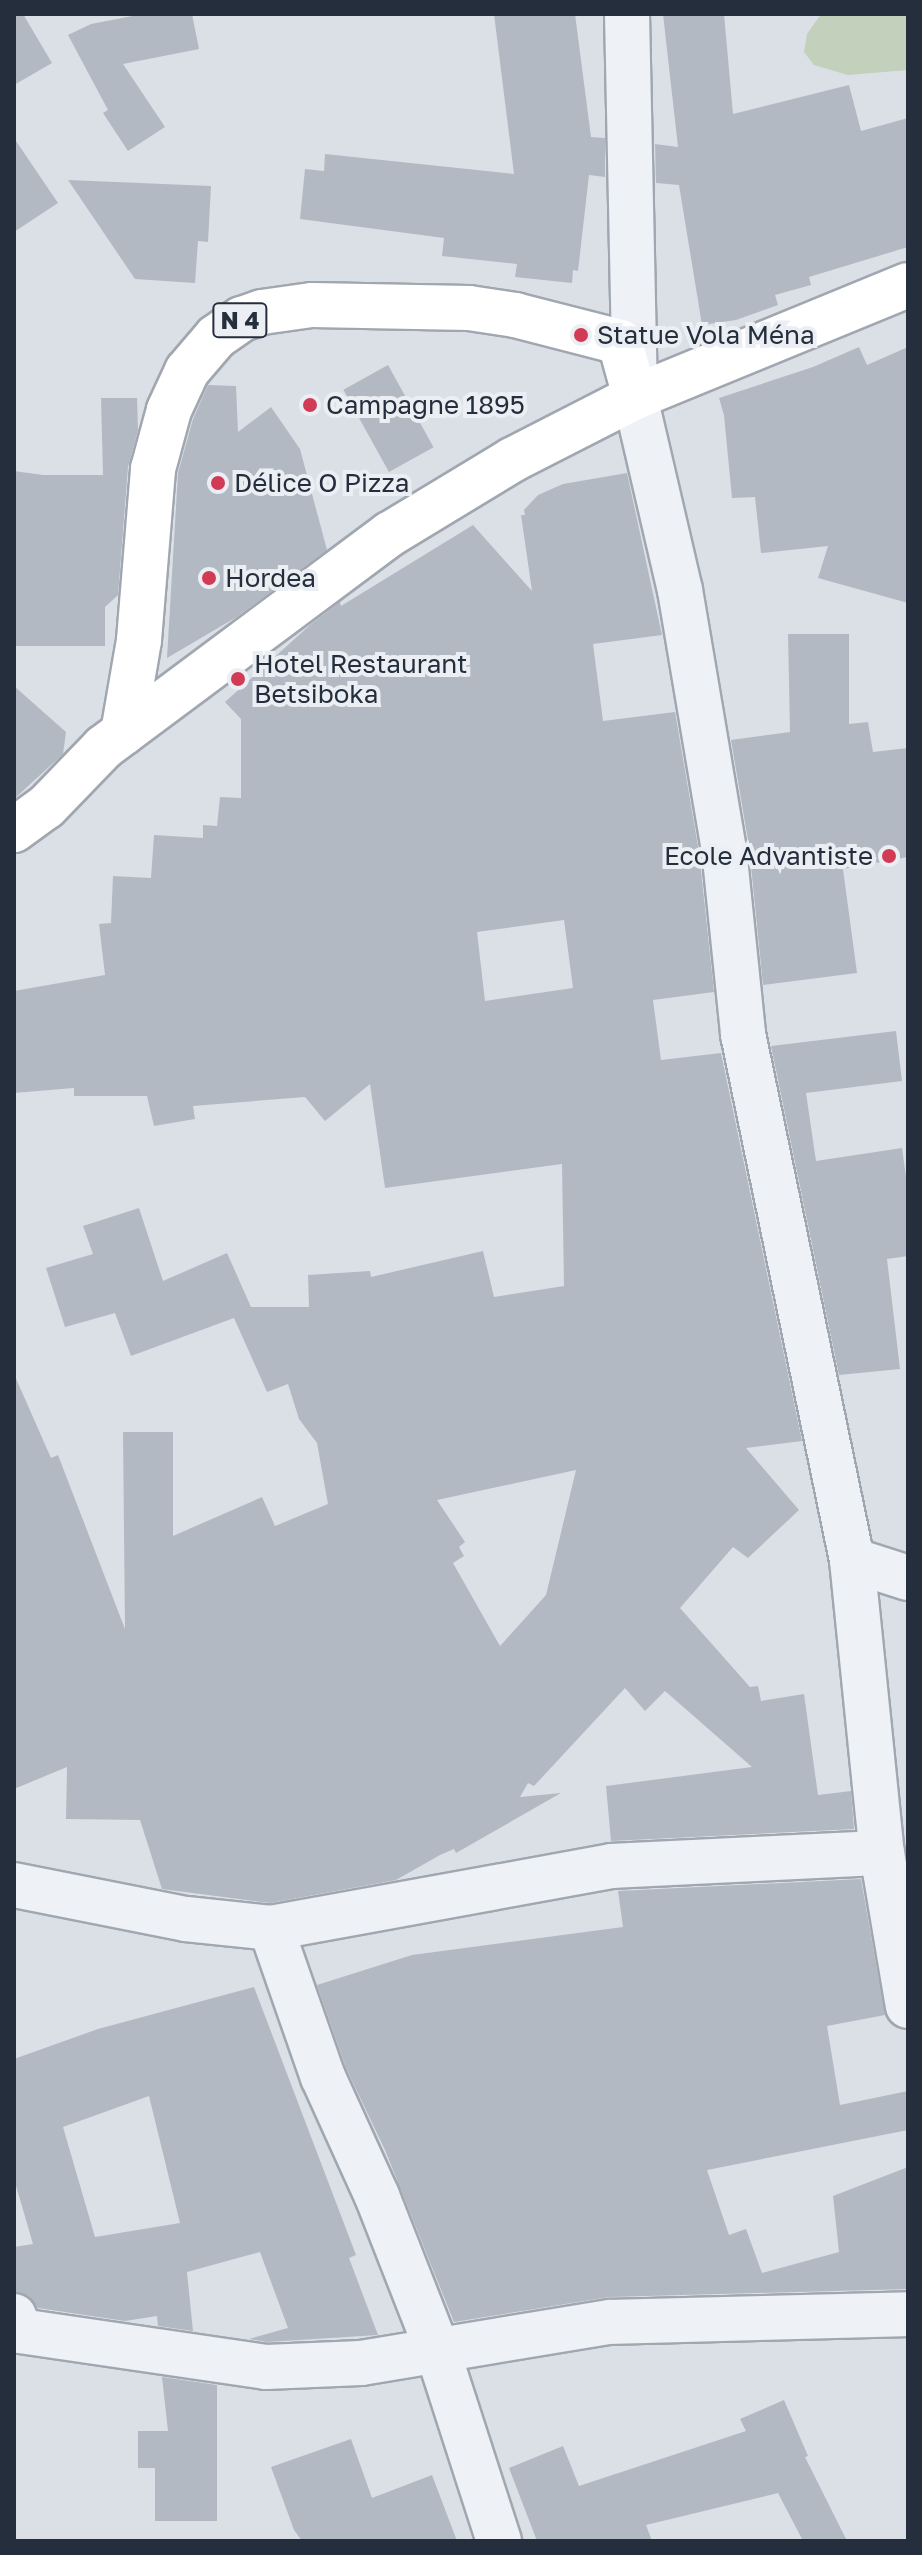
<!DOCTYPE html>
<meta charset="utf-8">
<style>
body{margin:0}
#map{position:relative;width:922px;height:2555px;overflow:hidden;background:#dbe0e6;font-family:"Golos Text",sans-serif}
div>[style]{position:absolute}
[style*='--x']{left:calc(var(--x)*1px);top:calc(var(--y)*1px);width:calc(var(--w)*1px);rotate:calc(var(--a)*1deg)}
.green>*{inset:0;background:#c2d0bc}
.building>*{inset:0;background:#b3b9c3;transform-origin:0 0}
.roads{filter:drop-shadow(2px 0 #a1a7b0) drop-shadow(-2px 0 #a1a7b0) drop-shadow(0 2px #a1a7b0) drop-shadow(0 -2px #a1a7b0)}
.minor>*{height:44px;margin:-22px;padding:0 22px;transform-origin:22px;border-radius:22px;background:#eef1f5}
.primary>*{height:44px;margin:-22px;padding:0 22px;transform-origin:22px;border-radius:22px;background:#fff}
.dots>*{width:22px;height:22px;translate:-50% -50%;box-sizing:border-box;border:4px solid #ebeff4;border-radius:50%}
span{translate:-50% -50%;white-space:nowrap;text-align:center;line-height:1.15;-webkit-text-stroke:8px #ebeff4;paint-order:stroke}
.shield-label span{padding:2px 6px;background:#ebeff4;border:2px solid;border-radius:6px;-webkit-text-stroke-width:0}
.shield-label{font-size:24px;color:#252e3d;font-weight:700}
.poi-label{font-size:26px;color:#252e3d}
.left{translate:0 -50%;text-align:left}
.right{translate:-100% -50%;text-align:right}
.frame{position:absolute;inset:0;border:16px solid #252e3d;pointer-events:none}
</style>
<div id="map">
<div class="green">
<div style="clip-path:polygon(821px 14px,908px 14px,908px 70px,848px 75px,814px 65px,804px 52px,807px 34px)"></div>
</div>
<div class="building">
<div style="clip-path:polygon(14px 14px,23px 14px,52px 63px,14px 85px)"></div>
<div style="clip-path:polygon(143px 14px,192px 14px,199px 49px,123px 64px,165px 127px,128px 151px,103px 113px,108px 110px,68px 35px,91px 24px)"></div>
<div style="clip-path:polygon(494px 14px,575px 14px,591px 137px,605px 138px,605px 177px,589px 175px,578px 271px,573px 270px,572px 283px,515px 277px,517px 264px,442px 256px,444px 238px,300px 219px,305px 169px,324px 171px,325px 154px,514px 174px)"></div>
<div style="clip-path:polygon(663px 14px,724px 14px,733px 114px,849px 85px,861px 131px,908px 118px,908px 247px,809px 277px,811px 285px,775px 295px,778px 305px,736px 320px,702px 325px,679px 185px,656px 183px,655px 144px,678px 147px)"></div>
<div style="clip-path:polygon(14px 138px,58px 203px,14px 232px)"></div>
<div style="clip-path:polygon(68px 180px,211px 186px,208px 242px,198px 241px,195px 283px,135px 279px)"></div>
<div style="clip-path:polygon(859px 347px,867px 365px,908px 347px,908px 603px,818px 578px,828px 546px,761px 553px,755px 497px,732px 498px,724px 415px,719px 398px,813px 367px)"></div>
<div style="left:388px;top:365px;width:94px;height:51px;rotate:61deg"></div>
<div style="clip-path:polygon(208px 385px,236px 386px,238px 432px,271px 407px,300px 449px,327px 550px,235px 618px,167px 658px,178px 473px,193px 419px)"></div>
<div style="clip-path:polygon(101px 398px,137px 398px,138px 430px,128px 467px,118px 595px,105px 607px,105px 646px,14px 646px,14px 471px,43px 475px,103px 475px)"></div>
<div style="clip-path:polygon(evenodd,627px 473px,662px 635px,593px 644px,603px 721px,675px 712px,699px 852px,714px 992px,653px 1000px,661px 1060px,721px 1053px,802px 1441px,746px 1448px,799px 1510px,748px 1558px,733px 1547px,680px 1608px,750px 1687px,758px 1686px,761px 1701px,804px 1694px,818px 1795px,851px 1791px,854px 1829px,611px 1841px,606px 1786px,752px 1767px,665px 1691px,645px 1711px,625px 1688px,534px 1786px,528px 1783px,520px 1797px,561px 1793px,456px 1853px,454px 1849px,440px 1855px,396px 1880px,270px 1903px,162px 1889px,140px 1820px,66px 1819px,67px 1767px,14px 1789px,14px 1374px,51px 1458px,58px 1455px,125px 1629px,123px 1432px,173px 1432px,173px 1536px,262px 1497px,275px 1526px,328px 1504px,317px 1443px,299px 1419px,288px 1384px,267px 1392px,234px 1318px,131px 1356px,115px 1313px,65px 1327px,46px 1268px,93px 1254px,83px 1226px,139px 1208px,163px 1281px,227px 1253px,251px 1307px,309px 1307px,308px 1275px,370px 1271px,371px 1277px,483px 1251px,494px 1297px,564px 1286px,562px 1164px,385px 1188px,370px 1084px,325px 1121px,305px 1097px,193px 1106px,195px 1119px,154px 1126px,147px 1096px,74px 1096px,74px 1088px,14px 1093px,14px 991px,105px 975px,99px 924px,111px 923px,113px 876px,151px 878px,154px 835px,203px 838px,203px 825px,217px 826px,220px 797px,241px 798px,241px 719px,225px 702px,310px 625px,340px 602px,341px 606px,473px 525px,532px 591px,521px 515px,525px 515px,524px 510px,538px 495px,563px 484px,627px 473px,564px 920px,573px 988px,485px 1001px,477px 932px,564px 920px,627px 473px,576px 1470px,546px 1595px,500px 1646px,453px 1563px,464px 1556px,459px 1547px,465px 1542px,437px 1500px,576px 1470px)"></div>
<div style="clip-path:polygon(788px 634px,849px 634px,849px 724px,868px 722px,873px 752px,908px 748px,908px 857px,843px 869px,857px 973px,763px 985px,749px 846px,731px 740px,790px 732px)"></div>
<div style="clip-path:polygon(14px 686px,66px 732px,63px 754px,14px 799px)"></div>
<div style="clip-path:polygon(896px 1031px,902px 1081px,806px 1093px,816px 1161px,902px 1148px,908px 1191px,908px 1256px,887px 1259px,900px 1369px,839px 1375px,771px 1046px)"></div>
<div style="clip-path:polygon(861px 1879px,885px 2015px,827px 2026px,840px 2105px,908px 2091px,908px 2130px,707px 2170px,729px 2235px,746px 2229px,762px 2273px,839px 2252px,833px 2196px,908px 2167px,908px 2289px,609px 2297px,454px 2322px,385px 2150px,346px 2068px,317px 1985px,412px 1955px,623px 1927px,618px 1891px)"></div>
<div style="clip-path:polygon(evenodd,254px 1987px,356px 2255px,349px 2258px,378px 2335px,267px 2342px,249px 2339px,288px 2328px,260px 2252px,187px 2272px,193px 2331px,158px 2326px,157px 2316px,125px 2321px,38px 2308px,29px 2296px,14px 2292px,14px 2247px,33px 2244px,14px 2179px,14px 2059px,98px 2029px,254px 1987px,149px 2096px,180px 2223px,95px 2237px,63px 2127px,149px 2096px)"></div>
<div style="clip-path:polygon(162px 2377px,217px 2385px,217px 2521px,155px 2521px,155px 2468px,138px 2468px,138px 2431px,168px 2431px)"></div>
<div style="clip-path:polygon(784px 2400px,808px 2456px,805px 2457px,847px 2541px,803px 2541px,778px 2493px,646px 2525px,652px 2541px,537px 2541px,509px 2468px,563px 2446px,579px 2486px,746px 2431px,740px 2419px)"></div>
<div style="clip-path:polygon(351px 2439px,372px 2498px,432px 2475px,457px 2541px,302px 2541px,294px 2530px,271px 2467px)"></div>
</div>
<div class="roads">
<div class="minor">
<div style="--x:627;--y:14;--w:383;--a:88.8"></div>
<div style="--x:635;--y:397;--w:198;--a:76.9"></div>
<div style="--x:680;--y:590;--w:263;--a:80.4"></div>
<div style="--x:724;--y:849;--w:186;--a:84.1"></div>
<div style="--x:743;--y:1034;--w:537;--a:78.29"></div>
<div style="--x:852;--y:1560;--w:295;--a:84.2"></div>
<div style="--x:882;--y:1853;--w:155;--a:80.4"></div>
<div style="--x:852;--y:1560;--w:59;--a:17.8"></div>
<div style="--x:14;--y:1885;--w:175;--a:11.2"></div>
<div style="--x:186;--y:1919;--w:85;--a:6"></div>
<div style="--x:271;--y:1928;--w:347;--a:-10.3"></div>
<div style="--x:612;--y:1866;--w:270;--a:-2.8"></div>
<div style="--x:271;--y:1928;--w:158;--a:70.8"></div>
<div style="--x:323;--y:2077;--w:131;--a:65.6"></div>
<div style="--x:377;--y:2196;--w:164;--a:68.6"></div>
<div style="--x:437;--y:2349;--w:202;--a:72.1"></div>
<div style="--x:14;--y:2316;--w:16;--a:68"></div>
<div style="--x:20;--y:2331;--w:249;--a:8.3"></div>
<div style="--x:266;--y:2367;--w:95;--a:-2.4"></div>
<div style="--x:361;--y:2363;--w:252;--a:-9.4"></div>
<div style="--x:610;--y:2322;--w:298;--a:-1.5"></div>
</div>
<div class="primary">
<div style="--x:123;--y:733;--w:94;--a:-80.2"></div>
<div style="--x:139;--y:640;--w:172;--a:-85.3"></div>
<div style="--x:153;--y:469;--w:61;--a:-74.8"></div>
<div style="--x:169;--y:410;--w:43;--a:-65.2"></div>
<div style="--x:187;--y:371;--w:45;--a:-49.5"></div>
<div style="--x:216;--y:337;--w:32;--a:-35"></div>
<div style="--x:242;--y:319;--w:21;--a:-19"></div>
<div style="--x:262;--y:312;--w:50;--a:-8"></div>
<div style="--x:312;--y:305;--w:157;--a:1.1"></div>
<div style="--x:469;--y:308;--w:47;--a:8.7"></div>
<div style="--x:515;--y:315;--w:108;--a:14.4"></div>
<div style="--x:620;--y:342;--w:57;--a:74.7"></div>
<div style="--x:14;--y:830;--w:39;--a:-36"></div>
<div style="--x:46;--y:807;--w:83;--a:-46"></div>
<div style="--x:104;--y:747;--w:357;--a:-36.7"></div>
<div style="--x:390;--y:534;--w:143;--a:-31.2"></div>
<div style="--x:512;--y:460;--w:138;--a:-27.1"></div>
<div style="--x:635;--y:397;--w:295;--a:-22.3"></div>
</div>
</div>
<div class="dots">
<div style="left:581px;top:335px;background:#d13b56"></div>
<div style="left:310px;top:405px;background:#d13b56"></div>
<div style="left:218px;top:483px;background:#d13b56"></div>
<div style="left:209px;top:578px;background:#d13b56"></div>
<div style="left:238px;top:679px;background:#d13b56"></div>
<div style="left:889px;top:856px;background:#d13b56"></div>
</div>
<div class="shield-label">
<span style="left:240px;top:320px">N 4</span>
</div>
<div class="poi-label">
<span class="left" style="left:597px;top:335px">Statue Vola Ména</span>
<span class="left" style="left:326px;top:405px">Campagne 1895</span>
<span class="left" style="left:234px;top:483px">Délice O Pizza</span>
<span class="left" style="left:225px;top:578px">Hordea</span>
<span class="left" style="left:254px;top:679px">Hotel Restaurant<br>Betsiboka</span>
<span class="right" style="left:873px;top:856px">Ecole Advantiste</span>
</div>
<div class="frame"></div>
</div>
